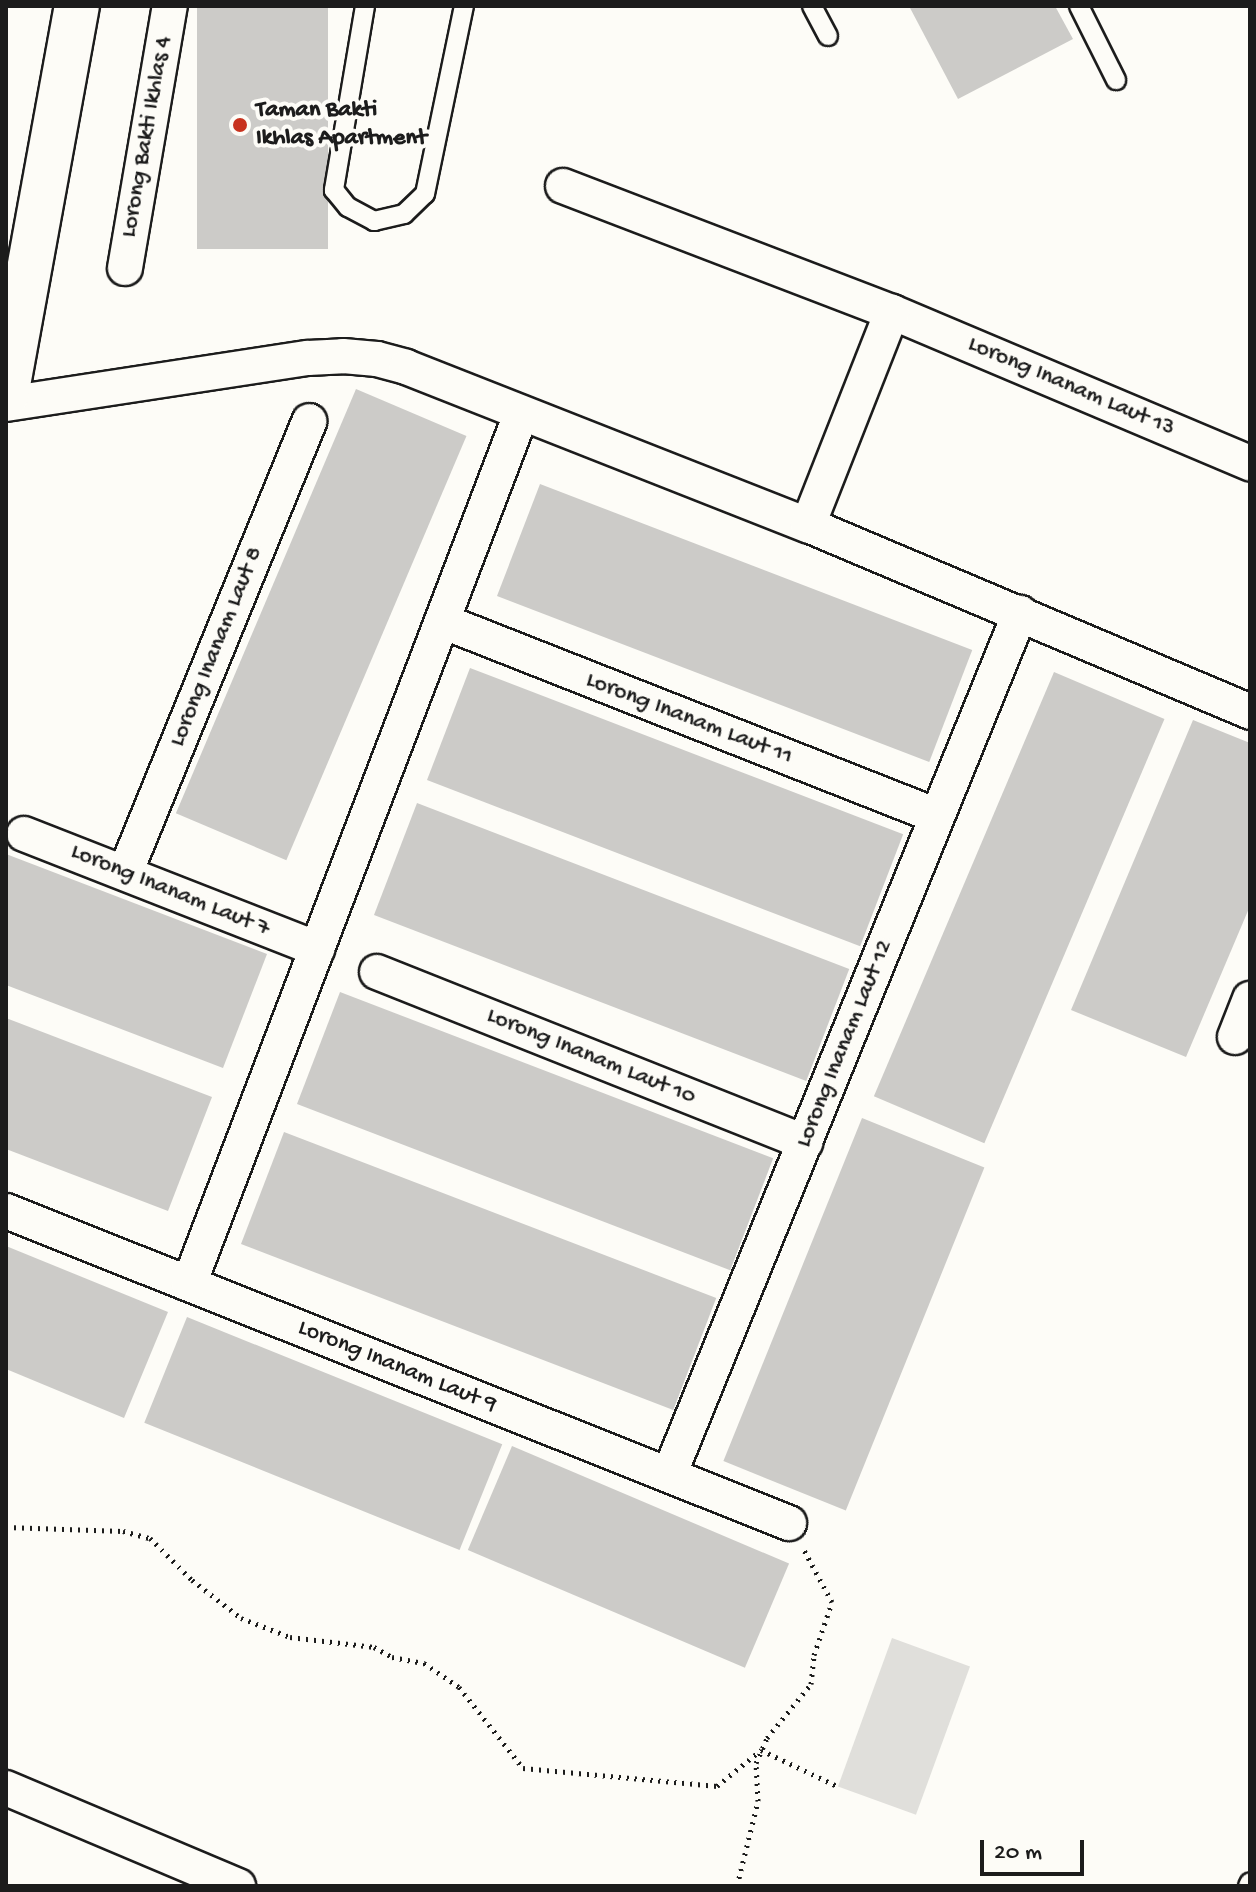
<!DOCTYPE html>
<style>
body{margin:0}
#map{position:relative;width:1256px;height:1892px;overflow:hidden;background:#fdfcf7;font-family:"Gochi Hand",sans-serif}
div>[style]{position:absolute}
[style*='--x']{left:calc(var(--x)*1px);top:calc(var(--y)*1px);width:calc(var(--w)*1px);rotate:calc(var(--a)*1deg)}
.green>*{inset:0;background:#e0dfdb;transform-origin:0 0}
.building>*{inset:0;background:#cccbc8;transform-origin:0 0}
.path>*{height:5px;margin-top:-2.5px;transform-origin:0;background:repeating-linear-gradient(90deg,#1c1c1c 0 2px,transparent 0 8px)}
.roads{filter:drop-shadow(2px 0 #1c1c1c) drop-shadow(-2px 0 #1c1c1c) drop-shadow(0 2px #1c1c1c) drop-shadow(0 -2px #1c1c1c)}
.service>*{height:18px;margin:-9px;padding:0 9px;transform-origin:9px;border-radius:9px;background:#fdfcf7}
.minor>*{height:34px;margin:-17px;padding:0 17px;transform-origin:17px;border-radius:17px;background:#fdfcf7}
.secondary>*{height:44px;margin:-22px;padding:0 22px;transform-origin:22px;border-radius:22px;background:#fdfcf7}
.dots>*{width:22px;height:22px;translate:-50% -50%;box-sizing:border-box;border:4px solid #fdfcf7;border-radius:50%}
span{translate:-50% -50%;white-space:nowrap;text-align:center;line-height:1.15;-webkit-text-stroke:8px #fdfcf7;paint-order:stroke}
.poi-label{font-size:24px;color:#1c1c1c;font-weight:700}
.left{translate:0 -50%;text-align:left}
.street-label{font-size:24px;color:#1c1c1c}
.frame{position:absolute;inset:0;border:8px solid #1c1c1c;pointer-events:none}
.scale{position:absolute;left:980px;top:1840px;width:104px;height:36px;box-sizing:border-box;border:4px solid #1c1c1c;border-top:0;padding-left:10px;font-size:24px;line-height:28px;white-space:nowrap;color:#1c1c1c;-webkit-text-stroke:6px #fdfcf7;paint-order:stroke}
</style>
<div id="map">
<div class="green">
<div style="left:892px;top:1638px;width:83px;height:158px;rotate:20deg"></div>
</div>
<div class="building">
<div style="left:197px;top:6px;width:131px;height:243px"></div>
<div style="clip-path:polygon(909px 6px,1055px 6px,1073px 39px,958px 99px)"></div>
<div style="left:356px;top:389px;width:120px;height:461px;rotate:23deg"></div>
<div style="left:540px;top:484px;width:463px;height:120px;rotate:21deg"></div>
<div style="left:470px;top:668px;width:464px;height:120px;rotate:21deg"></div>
<div style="left:1054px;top:672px;width:120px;height:461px;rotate:23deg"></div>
<div style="clip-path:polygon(1193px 720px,1250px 743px,1250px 906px,1186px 1057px,1071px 1010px)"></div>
<div style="left:417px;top:803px;width:463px;height:120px;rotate:21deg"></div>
<div style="clip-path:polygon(6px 854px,267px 954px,223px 1068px,6px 985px)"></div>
<div style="left:340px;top:992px;width:464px;height:120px;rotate:21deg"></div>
<div style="clip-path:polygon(6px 1018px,212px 1097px,168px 1211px,6px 1149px)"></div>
<div style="left:862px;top:1118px;width:132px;height:370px;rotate:22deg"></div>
<div style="left:284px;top:1132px;width:463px;height:120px;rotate:21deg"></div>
<div style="clip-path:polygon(6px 1246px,168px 1312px,124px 1418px,6px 1369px)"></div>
<div style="left:187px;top:1317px;width:340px;height:114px;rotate:22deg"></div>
<div style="left:512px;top:1446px;width:301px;height:113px;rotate:23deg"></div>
</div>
<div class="path">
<div style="--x:6;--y:1527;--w:117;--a:2"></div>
<div style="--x:123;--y:1531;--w:28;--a:15"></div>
<div style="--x:150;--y:1538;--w:59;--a:45"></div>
<div style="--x:192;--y:1580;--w:62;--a:37.8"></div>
<div style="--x:241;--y:1618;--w:53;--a:21.2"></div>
<div style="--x:290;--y:1637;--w:85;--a:6.8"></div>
<div style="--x:374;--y:1647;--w:21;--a:29"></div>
<div style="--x:392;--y:1657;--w:33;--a:11"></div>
<div style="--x:424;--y:1663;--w:42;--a:34.4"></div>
<div style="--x:459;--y:1687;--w:103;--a:51.7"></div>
<div style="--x:523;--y:1768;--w:195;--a:5.3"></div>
<div style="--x:717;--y:1786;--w:57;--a:-39.3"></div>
<div style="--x:761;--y:1750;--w:84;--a:25.3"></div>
<div style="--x:737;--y:1886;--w:88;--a:-76.1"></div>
<div style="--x:758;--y:1801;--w:38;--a:-93"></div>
<div style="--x:756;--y:1763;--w:27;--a:-66"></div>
<div style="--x:767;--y:1738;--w:70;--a:-50.8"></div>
<div style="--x:811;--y:1684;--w:29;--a:-84"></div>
<div style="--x:814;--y:1655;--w:56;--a:-71.2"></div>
<div style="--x:832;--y:1602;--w:59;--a:-118.3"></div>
</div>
<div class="roads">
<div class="service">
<div style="--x:365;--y:6;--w:187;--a:99.6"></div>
<div style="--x:334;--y:190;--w:22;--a:51"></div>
<div style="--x:348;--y:207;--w:30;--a:28"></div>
<div style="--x:374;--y:221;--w:31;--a:-13"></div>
<div style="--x:404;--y:214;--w:29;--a:-44"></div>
<div style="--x:425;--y:194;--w:192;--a:-78.3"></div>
<div style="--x:812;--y:6;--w:34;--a:62"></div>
<div style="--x:1079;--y:6;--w:83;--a:63.4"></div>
<div style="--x:1248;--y:1886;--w:4;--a:-63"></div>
</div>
<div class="minor">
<div style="--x:563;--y:186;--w:352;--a:21"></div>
<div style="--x:892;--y:312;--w:389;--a:22.9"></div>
<div style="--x:125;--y:268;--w:266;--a:-80.3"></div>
<div style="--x:6;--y:404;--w:305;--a:-8.7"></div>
<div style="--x:308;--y:358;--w:35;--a:-3"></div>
<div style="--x:343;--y:356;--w:34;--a:5"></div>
<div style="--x:377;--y:359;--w:30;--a:15"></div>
<div style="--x:406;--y:367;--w:432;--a:21.5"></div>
<div style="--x:808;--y:525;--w:480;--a:22.9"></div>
<div style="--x:808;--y:525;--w:229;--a:-68.5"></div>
<div style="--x:442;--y:621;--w:532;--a:21.5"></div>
<div style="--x:24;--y:834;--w:315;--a:21.4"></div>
<div style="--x:125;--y:873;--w:488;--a:-67.8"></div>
<div style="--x:377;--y:972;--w:461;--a:21.7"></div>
<div style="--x:1235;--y:1037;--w:41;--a:-68.5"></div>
<div style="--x:6;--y:1211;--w:843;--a:21.73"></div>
<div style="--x:189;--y:1284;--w:931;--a:-69.11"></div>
<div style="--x:669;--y:1475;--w:931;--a:-67.84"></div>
<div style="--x:6;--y:1788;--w:252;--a:22.9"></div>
</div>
<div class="secondary">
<div style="--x:6;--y:396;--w:396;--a:-79.7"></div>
</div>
</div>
<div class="dots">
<div style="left:240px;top:125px;background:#c8321e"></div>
</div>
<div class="poi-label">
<span class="left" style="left:256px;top:125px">Taman Bakti<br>Ikhlas Apartment</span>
</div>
<div class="street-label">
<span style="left:147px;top:137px;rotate:-80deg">Lorong Bakti Ikhlas 4</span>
<span style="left:1071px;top:387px;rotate:23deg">Lorong Inanam Laut 13</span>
<span style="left:217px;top:647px;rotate:-68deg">Lorong Inanam Laut 8</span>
<span style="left:689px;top:719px;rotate:21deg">Lorong Inanam Laut 11</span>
<span style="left:170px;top:891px;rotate:22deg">Lorong Inanam Laut 7</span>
<span style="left:845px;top:1044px;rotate:-68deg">Lorong Inanam Laut 12</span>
<span style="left:591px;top:1057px;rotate:22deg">Lorong Inanam Laut 10</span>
<span style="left:397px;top:1367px;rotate:22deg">Lorong Inanam Laut 9</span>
</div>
<div class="frame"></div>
<div class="scale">20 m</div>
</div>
